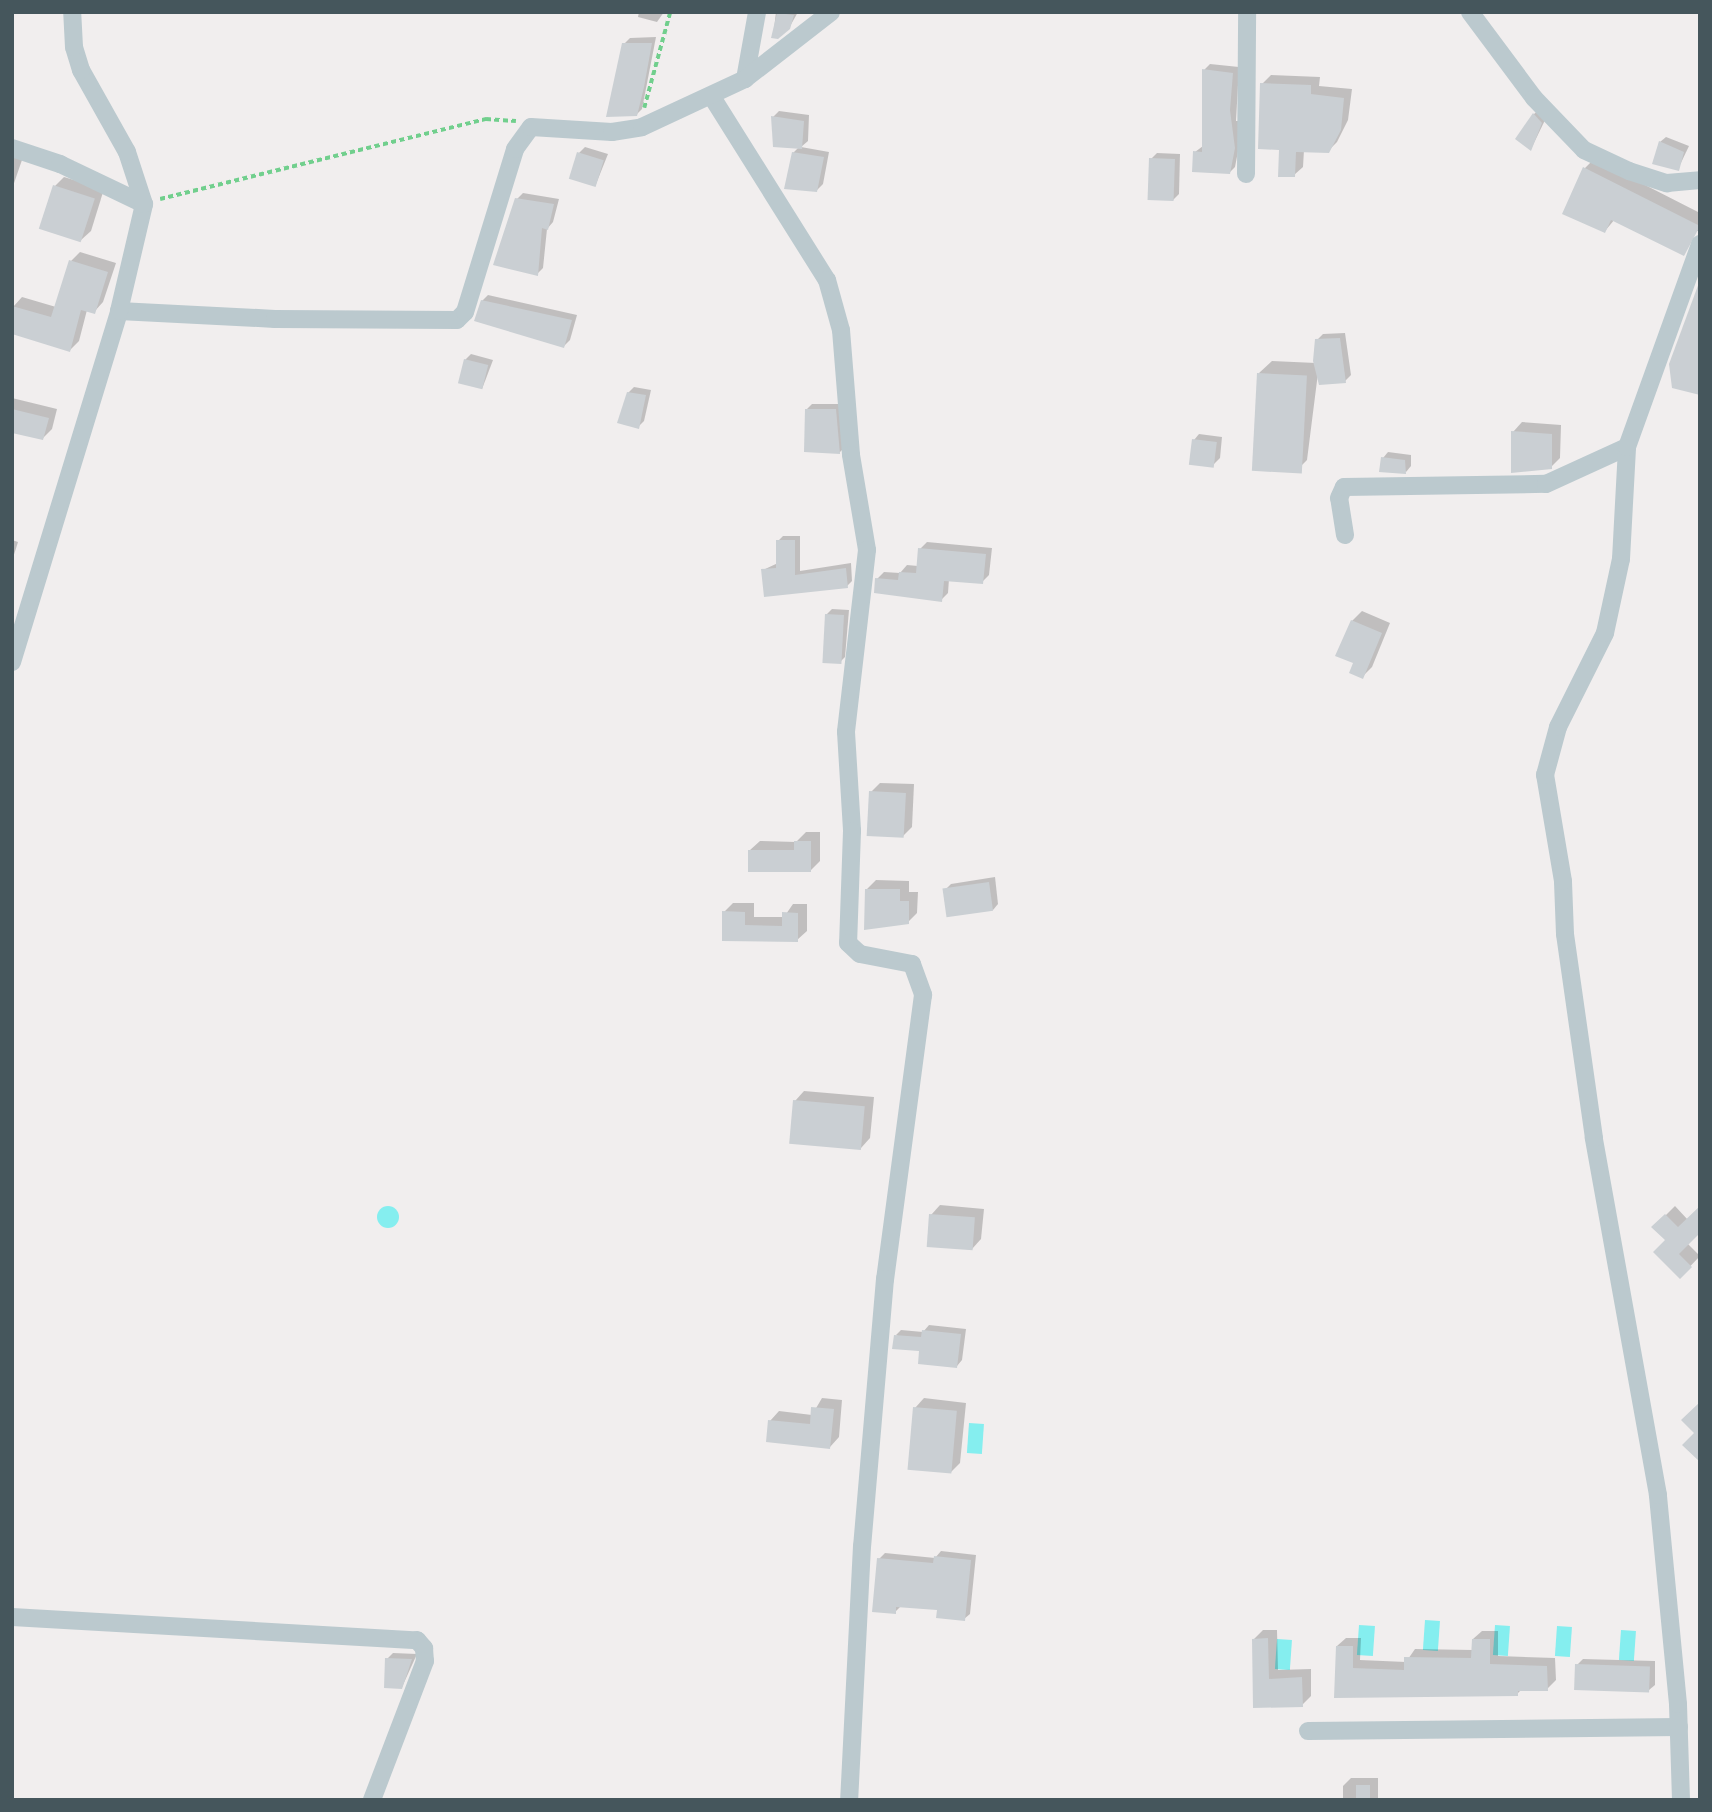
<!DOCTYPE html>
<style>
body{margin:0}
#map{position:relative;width:1712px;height:1812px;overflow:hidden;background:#f1eeee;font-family:Signika,sans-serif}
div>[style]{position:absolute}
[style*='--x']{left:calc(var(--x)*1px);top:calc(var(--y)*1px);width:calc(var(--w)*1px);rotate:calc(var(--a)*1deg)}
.water>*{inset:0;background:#85eeef;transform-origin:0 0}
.round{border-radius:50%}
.shadow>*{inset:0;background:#0003}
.building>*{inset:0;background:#cacfd3;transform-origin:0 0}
.path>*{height:3.5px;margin-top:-1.75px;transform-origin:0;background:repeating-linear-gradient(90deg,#71cf8d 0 5px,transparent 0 8.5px)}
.street>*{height:18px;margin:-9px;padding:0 9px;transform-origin:9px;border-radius:9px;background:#bbc9ce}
span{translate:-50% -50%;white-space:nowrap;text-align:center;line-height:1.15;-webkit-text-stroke:6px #fff;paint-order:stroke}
.frame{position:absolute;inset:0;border:14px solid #45565c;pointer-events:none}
</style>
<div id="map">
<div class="water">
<div class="round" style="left:377px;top:1206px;width:22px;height:22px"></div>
<div style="left:969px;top:1423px;width:15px;height:30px;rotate:4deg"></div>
<div style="left:1425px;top:1620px;width:15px;height:30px;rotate:4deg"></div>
<div style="left:1359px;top:1625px;width:16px;height:30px;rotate:4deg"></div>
<div style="left:1495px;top:1625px;width:15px;height:30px;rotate:4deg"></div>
<div style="left:1557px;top:1626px;width:15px;height:30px;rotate:4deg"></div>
<div style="left:1621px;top:1630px;width:15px;height:30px;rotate:4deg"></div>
<div style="left:1277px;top:1639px;width:15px;height:30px;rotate:4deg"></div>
</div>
<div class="shadow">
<div style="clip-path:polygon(639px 12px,664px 12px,657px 22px,638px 17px)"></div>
<div style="clip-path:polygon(776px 12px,798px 12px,789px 28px,773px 37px)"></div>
<div style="clip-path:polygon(656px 37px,642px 109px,636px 115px,624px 44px,630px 38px)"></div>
<div style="clip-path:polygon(1210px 64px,1239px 67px,1236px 121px,1240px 121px,1240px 141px,1235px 167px,1229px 173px,1195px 152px,1203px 146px,1204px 70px)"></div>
<div style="clip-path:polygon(1271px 75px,1320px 77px,1319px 86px,1352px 89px,1348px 120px,1337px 142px,1328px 151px,1304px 150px,1303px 167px,1294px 175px,1281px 148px,1262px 84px)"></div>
<div style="clip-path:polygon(1540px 109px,1547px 116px,1531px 149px,1534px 114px)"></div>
<div style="clip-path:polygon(779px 111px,809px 115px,808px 141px,801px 147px,829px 152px,823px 184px,817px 190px,793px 153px,799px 147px,773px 117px)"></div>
<div style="clip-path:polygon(1666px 137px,1689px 146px,1678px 169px,1660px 142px)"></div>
<div style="clip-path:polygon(585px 147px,608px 154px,596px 184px,579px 153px)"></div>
<div style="clip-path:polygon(1157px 153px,1180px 154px,1179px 194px,1173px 200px,1151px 159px)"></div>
<div style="clip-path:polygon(12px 154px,23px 157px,12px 189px)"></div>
<div style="clip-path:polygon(1594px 159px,1700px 213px,1700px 231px,1638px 231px,1615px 219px,1605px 231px,1564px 213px,1585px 168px)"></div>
<div style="clip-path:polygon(64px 177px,104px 189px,91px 231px,81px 240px,55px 186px)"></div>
<div style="clip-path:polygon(523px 193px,559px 199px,553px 222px,547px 229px,543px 268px,537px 274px,517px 199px)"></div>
<div style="clip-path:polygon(80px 252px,116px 263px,103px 302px,94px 312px,87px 310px,79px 341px,70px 350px,13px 307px,22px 297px,56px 307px,71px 261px)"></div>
<div style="clip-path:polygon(488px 295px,577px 315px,570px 340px,564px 346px,482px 301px)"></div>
<div style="clip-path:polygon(1345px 333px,1351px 375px,1345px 381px,1318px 373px,1307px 460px,1294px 473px,1259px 373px,1272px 361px,1316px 363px,1317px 340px,1323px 334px)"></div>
<div style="clip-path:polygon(471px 354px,493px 360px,482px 389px,465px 360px)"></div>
<div style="clip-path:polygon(634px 387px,651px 390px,644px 421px,638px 427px,628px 393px)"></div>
<div style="clip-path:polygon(12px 398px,57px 409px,52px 429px,43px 438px,12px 431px)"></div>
<div style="clip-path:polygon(812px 404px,841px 404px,845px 447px,839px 453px,806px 450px,806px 410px)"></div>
<div style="clip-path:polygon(1522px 422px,1561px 425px,1560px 458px,1551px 467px,1513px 432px)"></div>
<div style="clip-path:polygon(1199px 434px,1222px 437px,1220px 458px,1214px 464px,1194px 440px)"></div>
<div style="clip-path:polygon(1388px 452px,1411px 455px,1411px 466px,1406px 472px,1383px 458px)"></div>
<div style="clip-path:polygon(783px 536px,800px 536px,800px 571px,851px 563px,852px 581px,847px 586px,763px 570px,778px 563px,778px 541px)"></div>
<div style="clip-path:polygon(12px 540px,18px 542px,12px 561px)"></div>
<div style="clip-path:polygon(927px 542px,992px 548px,989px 575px,982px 582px,949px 579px,948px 593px,941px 600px,877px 579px,884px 572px,900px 573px,907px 565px,918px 566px,920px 549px)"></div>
<div style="clip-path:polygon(832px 609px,849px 610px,845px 657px,839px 663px,826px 615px)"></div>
<div style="clip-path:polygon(1362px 611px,1390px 623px,1372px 667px,1362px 677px,1352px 621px)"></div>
<div style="clip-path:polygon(880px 783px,914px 784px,912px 827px,903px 836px,871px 792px)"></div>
<div style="clip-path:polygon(806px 832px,820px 832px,820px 861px,810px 871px,750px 850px,760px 841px,796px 842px)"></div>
<div style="clip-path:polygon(995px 877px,998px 904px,993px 910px,945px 890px,951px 884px)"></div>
<div style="clip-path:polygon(876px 880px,909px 881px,909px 892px,918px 892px,917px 913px,908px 922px,867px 889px)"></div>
<div style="clip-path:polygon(733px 903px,754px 903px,754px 917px,784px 917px,793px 904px,807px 904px,807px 931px,797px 940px,723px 939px,724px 912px)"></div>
<div style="clip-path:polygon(804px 1091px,874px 1097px,870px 1138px,861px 1148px,795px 1101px)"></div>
<div style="clip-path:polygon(940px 1205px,984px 1209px,981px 1239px,972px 1249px,931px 1215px)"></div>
<div style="clip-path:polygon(1675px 1206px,1688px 1220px,1687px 1243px,1700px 1256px,1680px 1277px,1667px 1240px,1654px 1227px)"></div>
<div style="clip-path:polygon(929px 1325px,966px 1329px,962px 1360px,957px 1366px,896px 1335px,901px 1330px,923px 1332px)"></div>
<div style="clip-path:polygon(822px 1398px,842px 1400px,839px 1437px,830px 1447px,770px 1421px,779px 1411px,812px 1415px)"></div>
<div style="clip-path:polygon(924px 1398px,966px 1403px,960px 1463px,951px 1472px,915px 1408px)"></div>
<div style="clip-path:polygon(941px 1551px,976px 1555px,970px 1614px,964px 1619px,939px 1609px,902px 1605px,895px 1612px,879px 1559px,885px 1553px,935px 1558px)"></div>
<div style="clip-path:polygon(1263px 1630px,1277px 1630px,1278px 1670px,1311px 1669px,1311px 1696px,1302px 1705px,1255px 1706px,1254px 1639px)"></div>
<div style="clip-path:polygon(1482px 1631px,1498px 1631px,1498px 1656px,1555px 1658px,1556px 1680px,1547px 1689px,1522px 1689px,1517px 1694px,1336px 1696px,1337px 1646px,1346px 1638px,1361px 1638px,1360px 1660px,1406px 1662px,1415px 1649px,1473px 1650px,1473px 1639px)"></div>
<div style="clip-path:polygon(393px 1653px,417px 1654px,402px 1687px,387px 1659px)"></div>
<div style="clip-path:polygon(1583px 1659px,1655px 1661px,1655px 1685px,1649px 1690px,1577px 1665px)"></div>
<div style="clip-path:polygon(1351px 1778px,1378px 1778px,1378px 1800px,1343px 1800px,1343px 1786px)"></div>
</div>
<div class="building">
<div style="clip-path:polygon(777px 13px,794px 15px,790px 29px,778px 39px,771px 38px)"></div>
<div style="clip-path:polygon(622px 43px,652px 43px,644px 87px,637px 116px,606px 117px)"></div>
<div style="clip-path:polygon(1202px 69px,1233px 73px,1230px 110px,1235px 148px,1230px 174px,1192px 172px,1193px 151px,1202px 152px)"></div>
<div style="clip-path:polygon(1260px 83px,1311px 85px,1311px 94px,1344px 98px,1341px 130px,1329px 153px,1296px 152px,1295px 177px,1278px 177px,1279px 150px,1258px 149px)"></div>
<div style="clip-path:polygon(1533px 113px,1542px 123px,1531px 151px,1515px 139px)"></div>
<div style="clip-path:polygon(771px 116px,804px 121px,802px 149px,773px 147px)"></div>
<div style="clip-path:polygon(1659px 141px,1684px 152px,1679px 171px,1652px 164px)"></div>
<div style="left:577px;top:152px;width:28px;height:28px;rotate:17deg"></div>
<div style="clip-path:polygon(792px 152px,824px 157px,817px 192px,784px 189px)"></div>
<div style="left:1149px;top:158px;width:26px;height:42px;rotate:2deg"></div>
<div style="clip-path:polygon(1583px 167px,1700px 226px,1684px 256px,1611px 220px,1605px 233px,1562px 214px)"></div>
<div style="left:53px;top:185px;width:44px;height:46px;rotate:18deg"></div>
<div style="clip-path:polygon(515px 198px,554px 204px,548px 230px,542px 228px,538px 276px,493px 265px)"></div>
<div style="clip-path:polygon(69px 260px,108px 272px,95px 314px,81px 310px,70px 352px,12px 334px,12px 306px,51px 317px)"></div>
<div style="clip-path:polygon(1700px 280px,1700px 395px,1672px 388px,1669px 364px)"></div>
<div style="clip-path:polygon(481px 300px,572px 320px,564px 348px,474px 321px)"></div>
<div style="clip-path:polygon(1340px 338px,1346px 383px,1319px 385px,1313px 361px,1315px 339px)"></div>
<div style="left:464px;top:359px;width:25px;height:25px;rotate:14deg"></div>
<div style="left:1257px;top:373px;width:50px;height:98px;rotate:3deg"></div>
<div style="clip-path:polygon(627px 392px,646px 395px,639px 429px,617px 423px)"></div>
<div style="clip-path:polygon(12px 409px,49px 418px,43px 440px,12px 433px)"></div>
<div style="clip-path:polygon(805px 409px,836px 409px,840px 454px,804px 452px)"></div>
<div style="clip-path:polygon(1511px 431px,1552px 434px,1552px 469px,1511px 473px)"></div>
<div style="left:1192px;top:439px;width:25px;height:26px;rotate:7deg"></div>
<div style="clip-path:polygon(1381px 457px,1405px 460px,1406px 474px,1379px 472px)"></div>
<div style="clip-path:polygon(776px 540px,795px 540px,795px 575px,846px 568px,848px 588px,764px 597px,761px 569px,776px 568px)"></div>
<div style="clip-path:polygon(918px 548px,986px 554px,983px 584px,944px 581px,942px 602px,874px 593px,875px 578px,898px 580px,899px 572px,916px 573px)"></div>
<div style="left:825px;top:614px;width:19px;height:49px;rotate:3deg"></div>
<div style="clip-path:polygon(1351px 620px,1382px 633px,1363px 679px,1349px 673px,1353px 663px,1335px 656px)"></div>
<div style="left:869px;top:791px;width:37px;height:45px;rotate:3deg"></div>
<div style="clip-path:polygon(794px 841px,811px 841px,811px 872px,748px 872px,748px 850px,794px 850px)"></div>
<div style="left:989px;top:882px;width:29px;height:47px;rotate:82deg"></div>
<div style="clip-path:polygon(865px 889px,900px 889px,900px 901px,909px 901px,909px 924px,864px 930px)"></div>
<div style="clip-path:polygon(722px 911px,745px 912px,745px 925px,782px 926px,782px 912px,798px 913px,798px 942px,722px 941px)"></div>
<div style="left:793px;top:1100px;width:72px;height:44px;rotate:5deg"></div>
<div style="clip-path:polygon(1700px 1206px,1700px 1233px,1679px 1254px,1692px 1267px,1680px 1279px,1653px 1252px,1665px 1240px,1651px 1227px,1665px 1214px,1678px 1227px)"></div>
<div style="left:929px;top:1214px;width:46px;height:33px;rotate:4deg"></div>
<div style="clip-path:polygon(922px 1330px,961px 1334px,957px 1368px,918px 1364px,919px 1351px,892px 1349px,894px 1335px,921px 1337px)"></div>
<div style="clip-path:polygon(1700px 1402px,1700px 1462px,1682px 1445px,1694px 1433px,1681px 1420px)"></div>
<div style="clip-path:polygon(811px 1407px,834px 1409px,830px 1449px,766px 1442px,768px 1420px,810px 1424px)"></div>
<div style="left:913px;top:1407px;width:44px;height:63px;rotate:5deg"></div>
<div style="clip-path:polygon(934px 1556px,971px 1560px,965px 1621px,936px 1618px,937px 1610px,896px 1607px,896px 1614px,872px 1612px,877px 1558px,933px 1563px)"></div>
<div style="clip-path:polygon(1268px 1638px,1269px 1679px,1302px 1677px,1303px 1707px,1253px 1708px,1252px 1639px)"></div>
<div style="clip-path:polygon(1472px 1639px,1490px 1639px,1490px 1664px,1547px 1666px,1548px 1691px,1518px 1691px,1518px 1696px,1334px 1698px,1336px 1646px,1353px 1646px,1353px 1668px,1404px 1670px,1404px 1657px,1471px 1658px)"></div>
<div style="clip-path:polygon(385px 1658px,412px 1659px,402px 1689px,384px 1688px)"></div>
<div style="left:1575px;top:1664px;width:75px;height:26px;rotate:2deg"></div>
<div style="left:1356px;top:1785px;width:14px;height:15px"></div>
</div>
<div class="path">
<div style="--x:644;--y:108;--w:99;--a:-74.8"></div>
<div style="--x:160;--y:199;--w:336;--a:-13.8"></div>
<div style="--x:486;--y:119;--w:30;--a:4"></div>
</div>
<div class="street">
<div style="--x:1470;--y:12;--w:107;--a:53.3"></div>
<div style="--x:1534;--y:98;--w:72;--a:46.1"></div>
<div style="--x:1584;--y:150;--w:50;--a:25"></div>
<div style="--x:1629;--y:171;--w:40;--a:18"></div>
<div style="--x:1667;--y:183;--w:33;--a:-5"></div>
<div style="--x:745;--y:79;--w:68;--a:-79.8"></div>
<div style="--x:712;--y:97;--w:216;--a:57.9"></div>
<div style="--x:827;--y:280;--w:52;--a:74.4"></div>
<div style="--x:841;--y:330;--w:125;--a:85.4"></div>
<div style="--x:851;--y:455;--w:96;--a:80.4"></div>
<div style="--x:867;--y:550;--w:183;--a:96.6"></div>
<div style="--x:846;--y:732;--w:99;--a:86.5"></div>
<div style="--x:852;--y:831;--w:112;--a:92"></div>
<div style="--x:848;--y:943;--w:16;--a:43"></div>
<div style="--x:860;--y:954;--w:53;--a:10.9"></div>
<div style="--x:912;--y:964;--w:33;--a:70"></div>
<div style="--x:923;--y:995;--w:287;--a:97.6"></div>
<div style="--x:885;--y:1279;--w:268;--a:94.9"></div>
<div style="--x:862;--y:1546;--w:254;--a:92.9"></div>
<div style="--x:12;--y:148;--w:51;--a:18.4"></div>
<div style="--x:60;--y:164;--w:93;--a:25.5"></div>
<div style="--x:1246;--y:174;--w:162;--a:-89.6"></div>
<div style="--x:119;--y:311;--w:156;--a:2.9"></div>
<div style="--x:275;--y:319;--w:182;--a:0.3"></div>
<div style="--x:457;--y:320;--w:11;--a:-45"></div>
<div style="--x:465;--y:312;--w:170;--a:-72.9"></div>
<div style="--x:515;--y:149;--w:27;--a:-54"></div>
<div style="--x:531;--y:127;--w:81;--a:3.5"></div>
<div style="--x:612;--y:132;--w:30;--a:-9"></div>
<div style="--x:642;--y:127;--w:114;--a:-25"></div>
<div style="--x:745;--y:79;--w:109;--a:-37.9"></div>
<div style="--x:1345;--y:535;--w:37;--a:-99"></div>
<div style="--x:1339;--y:498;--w:12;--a:-66"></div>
<div style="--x:1344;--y:487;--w:202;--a:-0.9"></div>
<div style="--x:1546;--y:484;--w:89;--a:-24.6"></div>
<div style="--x:12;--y:662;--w:367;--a:-73"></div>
<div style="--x:119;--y:311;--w:110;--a:-76.8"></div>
<div style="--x:144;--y:204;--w:55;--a:-108.1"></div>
<div style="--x:127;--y:152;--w:94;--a:-119.3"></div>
<div style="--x:81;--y:70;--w:24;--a:-107"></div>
<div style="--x:74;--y:47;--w:35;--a:-93"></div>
<div style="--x:12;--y:1617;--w:406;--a:3.3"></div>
<div style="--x:417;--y:1640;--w:11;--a:49"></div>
<div style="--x:424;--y:1648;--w:13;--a:86"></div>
<div style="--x:425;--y:1661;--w:149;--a:110.9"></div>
<div style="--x:1308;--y:1731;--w:371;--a:-0.6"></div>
<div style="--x:1681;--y:1800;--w:96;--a:-91.8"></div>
<div style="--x:1678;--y:1704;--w:210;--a:-95.5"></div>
<div style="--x:1658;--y:1495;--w:363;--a:-100.2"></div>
<div style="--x:1594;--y:1138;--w:206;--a:-98.1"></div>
<div style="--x:1565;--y:934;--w:53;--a:-92.2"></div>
<div style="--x:1563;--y:881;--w:108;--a:-99.6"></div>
<div style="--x:1545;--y:775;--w:50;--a:-74.8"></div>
<div style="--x:1558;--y:727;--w:105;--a:-63.4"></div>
<div style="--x:1605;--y:633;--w:76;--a:-77.8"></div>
<div style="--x:1621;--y:559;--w:112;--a:-86.9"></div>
<div style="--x:1627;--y:447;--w:216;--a:-70.2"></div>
</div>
<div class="frame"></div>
</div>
